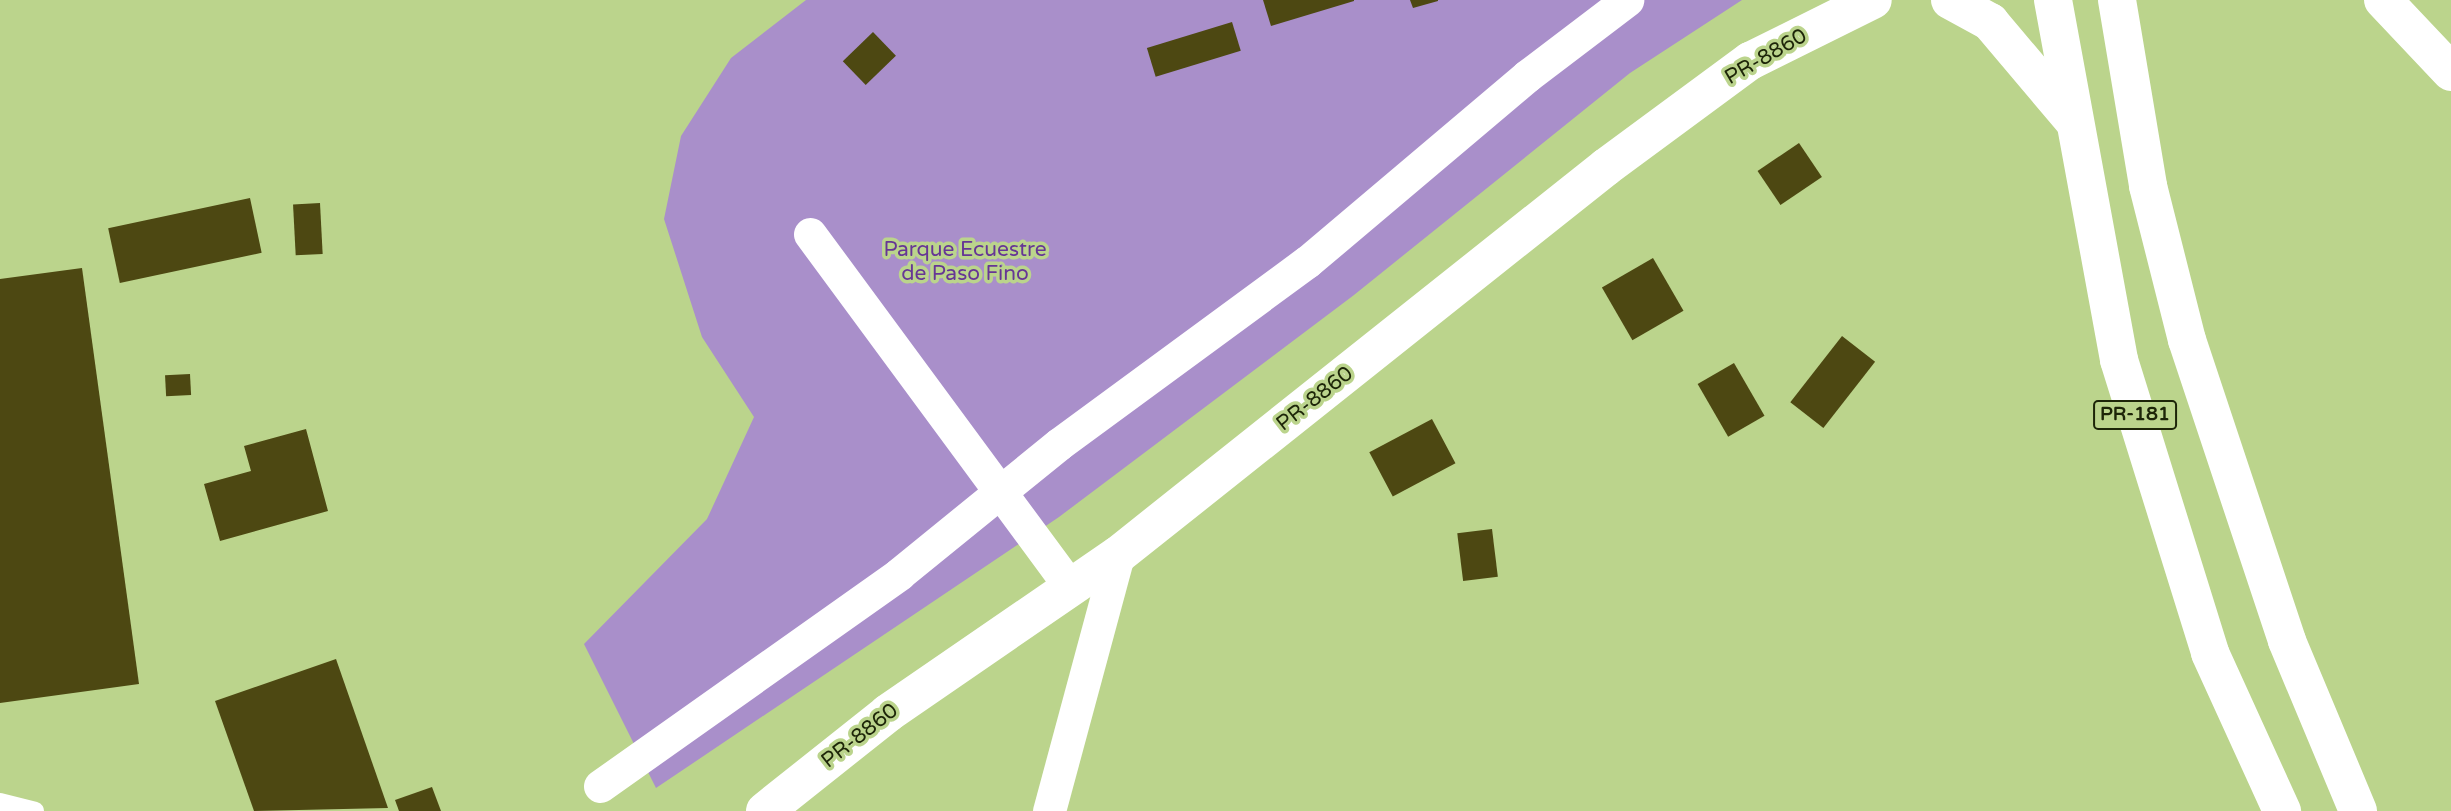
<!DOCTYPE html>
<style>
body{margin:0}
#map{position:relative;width:2451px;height:811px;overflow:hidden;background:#bbd48c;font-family:"Varela Round",sans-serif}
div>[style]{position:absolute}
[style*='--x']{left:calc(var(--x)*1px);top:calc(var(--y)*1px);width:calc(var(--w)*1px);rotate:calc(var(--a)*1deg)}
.green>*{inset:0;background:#a98fca}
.building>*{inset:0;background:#4d4812;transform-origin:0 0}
.service>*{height:18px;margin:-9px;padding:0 9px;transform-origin:9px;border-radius:9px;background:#fff}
.minor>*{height:33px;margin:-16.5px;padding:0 16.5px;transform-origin:16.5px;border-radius:16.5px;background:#fff}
.tertiary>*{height:38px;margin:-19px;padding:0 19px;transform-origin:19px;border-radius:19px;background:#fff}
.primary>*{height:38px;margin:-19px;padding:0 19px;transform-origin:19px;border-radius:19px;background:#fff}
span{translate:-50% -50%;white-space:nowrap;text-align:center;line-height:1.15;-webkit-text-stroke:7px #bbd48c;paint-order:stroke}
.shield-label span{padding:2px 5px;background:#bbd48c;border:2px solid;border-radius:5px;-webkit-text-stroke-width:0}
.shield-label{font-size:19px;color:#1d2508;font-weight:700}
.street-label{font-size:21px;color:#1d2508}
.park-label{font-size:21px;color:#663695}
</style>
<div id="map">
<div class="green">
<div style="clip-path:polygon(806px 0,1742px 0,1630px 73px,1354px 295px,1059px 517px,656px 788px,584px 644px,707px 519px,754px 417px,702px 337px,664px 219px,681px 136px,731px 58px)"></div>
</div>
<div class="building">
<div style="clip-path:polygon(1263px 0,1354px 0,1354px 1px,1271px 26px)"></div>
<div style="clip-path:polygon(1410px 0,1438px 0,1438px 1px,1413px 8px)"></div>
<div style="left:1232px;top:22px;width:30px;height:89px;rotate:73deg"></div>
<div style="left:873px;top:32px;width:33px;height:42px;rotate:46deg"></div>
<div style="left:1799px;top:143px;width:41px;height:50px;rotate:56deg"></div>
<div style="left:250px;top:198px;width:56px;height:145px;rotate:78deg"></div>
<div style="left:320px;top:203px;width:51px;height:27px;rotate:87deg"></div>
<div style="left:1653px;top:258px;width:61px;height:59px;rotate:60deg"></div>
<div style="clip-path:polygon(82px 268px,139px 684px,0 703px,0 279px)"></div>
<div style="left:1842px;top:336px;width:42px;height:84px;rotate:38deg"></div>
<div style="left:1734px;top:363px;width:61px;height:42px;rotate:60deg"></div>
<div style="left:190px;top:374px;width:21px;height:25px;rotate:87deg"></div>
<div style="left:1432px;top:419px;width:50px;height:71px;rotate:62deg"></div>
<div style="clip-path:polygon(306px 429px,328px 511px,220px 541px,204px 484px,251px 471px,244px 446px)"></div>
<div style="left:1492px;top:529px;width:48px;height:35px;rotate:83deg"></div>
<div style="clip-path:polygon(336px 659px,388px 808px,254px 811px,215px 701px)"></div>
<div style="clip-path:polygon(432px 787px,441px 811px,399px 811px,395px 800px)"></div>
</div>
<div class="service">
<div style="--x:0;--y:802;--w:36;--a:14"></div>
</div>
<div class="minor">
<div style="--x:810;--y:234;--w:440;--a:53.6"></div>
<div style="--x:600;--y:786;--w:367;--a:-35.3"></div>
<div style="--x:899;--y:574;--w:206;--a:-39.1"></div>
<div style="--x:1059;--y:444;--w:308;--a:-36.3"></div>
<div style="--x:1307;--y:262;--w:288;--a:-40.2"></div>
<div style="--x:1527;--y:76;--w:126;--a:-37.2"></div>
<div style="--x:1049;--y:811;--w:265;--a:-74.9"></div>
</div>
<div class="tertiary">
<div style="--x:2383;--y:0;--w:99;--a:46.6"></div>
<div style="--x:765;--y:811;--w:157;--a:-38.5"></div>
<div style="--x:888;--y:713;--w:279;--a:-34.5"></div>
<div style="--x:1118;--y:555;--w:623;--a:-38.49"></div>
<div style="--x:1606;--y:167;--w:179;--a:-36.4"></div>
<div style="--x:1750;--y:61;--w:137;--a:-26.4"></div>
</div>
<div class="primary">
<div style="--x:1950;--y:0;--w:46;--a:28.8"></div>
<div style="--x:1990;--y:22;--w:127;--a:49.8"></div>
<div style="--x:2053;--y:0;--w:366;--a:79.6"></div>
<div style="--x:2119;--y:360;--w:307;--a:72.7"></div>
<div style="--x:2210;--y:653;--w:174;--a:65.5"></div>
<div style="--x:2117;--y:0;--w:189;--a:80.5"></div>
<div style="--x:2148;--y:186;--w:159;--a:75.8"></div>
<div style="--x:2187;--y:340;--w:317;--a:71.6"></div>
<div style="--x:2287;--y:641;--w:184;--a:67.3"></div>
</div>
<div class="shield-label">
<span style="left:2135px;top:415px">PR-181</span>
</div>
<div class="street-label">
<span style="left:1766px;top:57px;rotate:-30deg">PR-8860</span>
<span style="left:1315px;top:399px;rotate:-38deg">PR-8860</span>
<span style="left:860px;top:736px;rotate:-38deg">PR-8860</span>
</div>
<div class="park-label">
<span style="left:965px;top:262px">Parque Ecuestre<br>de Paso Fino</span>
</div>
</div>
